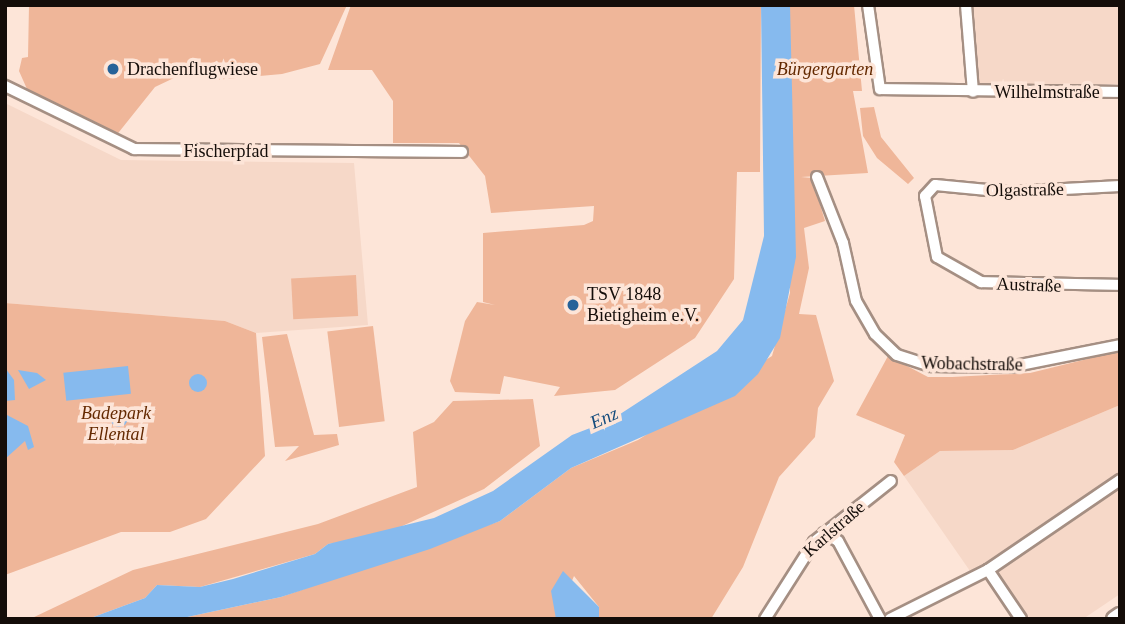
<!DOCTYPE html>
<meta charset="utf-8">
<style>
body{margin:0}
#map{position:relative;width:1125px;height:624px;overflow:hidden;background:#fde5d8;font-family:"Times New Roman",serif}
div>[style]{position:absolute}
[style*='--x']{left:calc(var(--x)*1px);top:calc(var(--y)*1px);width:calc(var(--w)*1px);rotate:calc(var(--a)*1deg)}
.built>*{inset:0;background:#f6d8c8;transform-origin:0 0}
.green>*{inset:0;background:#efb699;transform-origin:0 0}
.water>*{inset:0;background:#86baee;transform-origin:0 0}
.round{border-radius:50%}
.roads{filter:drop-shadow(2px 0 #a58f83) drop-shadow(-2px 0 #a58f83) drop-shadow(0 2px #a58f83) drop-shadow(0 -2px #a58f83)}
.street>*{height:10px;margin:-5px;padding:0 5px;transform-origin:5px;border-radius:5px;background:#fff}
.secondary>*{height:14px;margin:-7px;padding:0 7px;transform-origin:7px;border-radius:7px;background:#fff}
.dots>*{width:19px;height:19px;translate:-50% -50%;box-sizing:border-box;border:4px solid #fde5d8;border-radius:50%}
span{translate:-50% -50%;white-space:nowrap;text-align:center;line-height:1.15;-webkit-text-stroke:7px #fde5d8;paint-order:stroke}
.poi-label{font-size:18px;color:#140d09}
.left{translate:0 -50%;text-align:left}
.park-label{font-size:18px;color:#642900;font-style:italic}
.street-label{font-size:18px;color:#140d09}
.water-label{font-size:19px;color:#164d7d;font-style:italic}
.frame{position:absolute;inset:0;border:7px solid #140d09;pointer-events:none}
</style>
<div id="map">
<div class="built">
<div style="left:969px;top:5px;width:151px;height:79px"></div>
<div style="clip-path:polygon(7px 104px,121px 160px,354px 163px,368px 325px,256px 333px,225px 321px,5px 303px)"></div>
<div style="clip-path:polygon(1120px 405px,1120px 594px,1083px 619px,1030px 619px,990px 563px,970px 571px,904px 476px,940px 451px,1013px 450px)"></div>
</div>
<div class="green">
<div style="clip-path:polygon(29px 5px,347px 5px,320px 64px,282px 74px,214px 80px,214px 68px,176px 77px,155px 87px,115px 137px,27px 89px,19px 71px,22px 58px,28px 57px)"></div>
<div style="clip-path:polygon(351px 5px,761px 5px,760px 172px,737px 172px,734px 279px,695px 338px,615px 390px,554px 396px,560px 387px,504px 376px,500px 394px,455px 392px,450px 381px,465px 321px,477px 302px,495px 305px,483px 302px,483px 233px,584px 225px,593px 221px,594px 206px,491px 213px,485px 176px,459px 143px,393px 143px,393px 101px,372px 70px,328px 70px)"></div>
<div style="clip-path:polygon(790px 5px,854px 5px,862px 91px,853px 91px,868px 173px,801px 177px,812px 178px,825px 221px,804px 228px,809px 268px,799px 314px,816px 315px,834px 381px,818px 408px,815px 437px,779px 477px,743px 567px,711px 619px,599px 619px,599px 607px,574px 576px,556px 619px,178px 619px,281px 597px,500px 521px,571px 468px,638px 440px,772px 356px,790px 293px)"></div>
<div style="clip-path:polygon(874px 107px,881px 137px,914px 178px,908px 184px,877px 158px,863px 136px,860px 108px)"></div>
<div style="left:356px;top:275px;width:41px;height:65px;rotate:87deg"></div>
<div style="clip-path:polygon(5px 303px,225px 321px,256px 333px,265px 456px,206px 519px,170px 532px,121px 532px,5px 575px)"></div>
<div style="left:373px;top:326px;width:96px;height:46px;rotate:83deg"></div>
<div style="clip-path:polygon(287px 334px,314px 435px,337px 434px,339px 445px,285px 461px,299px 446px,275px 447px,262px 337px)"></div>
<div style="clip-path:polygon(1120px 351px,1120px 405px,1013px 450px,940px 451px,904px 476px,894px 462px,905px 435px,856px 415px,888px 356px,928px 377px,952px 377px,1030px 373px)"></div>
<div style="clip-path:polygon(533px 399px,540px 446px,484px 489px,378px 537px,328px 544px,315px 554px,200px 587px,157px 585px,145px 598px,88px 619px,30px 619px,133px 570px,318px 524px,417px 487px,413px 432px,434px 422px,453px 401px)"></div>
</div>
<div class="water">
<div style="clip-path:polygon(761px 5px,790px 5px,796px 257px,780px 338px,758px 374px,735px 396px,571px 468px,500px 521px,430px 549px,281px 597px,178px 619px,88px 619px,145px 598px,157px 585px,200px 587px,233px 579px,315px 554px,328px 544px,434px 518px,493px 491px,572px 435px,611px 420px,717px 351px,743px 320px,764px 236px)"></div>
<div style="left:128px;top:366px;width:28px;height:65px;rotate:84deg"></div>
<div style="clip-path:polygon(6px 369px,14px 380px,15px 400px,5px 401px)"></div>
<div style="clip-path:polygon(18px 370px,37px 373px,46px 380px,29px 389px)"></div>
<div class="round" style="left:189px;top:374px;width:18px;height:18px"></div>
<div class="round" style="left:110px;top:409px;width:18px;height:18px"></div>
<div style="clip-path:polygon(7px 415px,28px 426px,34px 447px,28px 450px,25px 441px,5px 459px)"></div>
<div style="clip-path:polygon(563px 571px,599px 607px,599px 619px,556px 619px,551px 591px)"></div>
</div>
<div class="roads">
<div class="street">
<div style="--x:868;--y:5;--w:85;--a:81.9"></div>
<div style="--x:880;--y:89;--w:240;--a:0.7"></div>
<div style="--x:966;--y:5;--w:87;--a:85.4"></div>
<div style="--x:5;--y:86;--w:144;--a:26"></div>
<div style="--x:134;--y:149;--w:328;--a:0.5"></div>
<div style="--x:817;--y:177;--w:71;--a:68.5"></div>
<div style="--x:843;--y:243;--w:59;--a:77.4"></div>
<div style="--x:856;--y:301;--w:38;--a:60"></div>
<div style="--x:875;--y:334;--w:30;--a:44"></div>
<div style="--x:897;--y:355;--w:36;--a:18"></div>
<div style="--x:931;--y:366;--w:79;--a:0.7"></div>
<div style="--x:1010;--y:367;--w:112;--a:-11.3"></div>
<div style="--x:1120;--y:186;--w:112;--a:176.9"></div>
<div style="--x:1008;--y:192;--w:73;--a:-174.5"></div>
<div style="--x:935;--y:185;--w:15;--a:132"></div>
<div style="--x:925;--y:196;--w:62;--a:78.9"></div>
<div style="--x:937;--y:257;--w:51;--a:29.6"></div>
<div style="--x:981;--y:282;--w:139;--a:1.2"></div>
<div style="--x:824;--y:533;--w:16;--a:30"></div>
<div style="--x:838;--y:541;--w:89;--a:61.7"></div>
<div style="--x:988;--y:570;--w:59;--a:56"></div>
<div style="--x:765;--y:619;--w:91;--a:-57.5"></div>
<div style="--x:814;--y:542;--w:98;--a:-38.4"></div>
<div style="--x:890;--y:619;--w:110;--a:-26.6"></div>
<div style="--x:988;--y:570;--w:160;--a:-34.3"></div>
</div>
<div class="secondary">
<div style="--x:1114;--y:619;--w:7;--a:-34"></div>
</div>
</div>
<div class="dots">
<div style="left:113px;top:69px;background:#256299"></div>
<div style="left:573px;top:305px;background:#256299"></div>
</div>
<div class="poi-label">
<span class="left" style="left:127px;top:69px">Drachenflugwiese</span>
<span class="left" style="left:587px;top:305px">TSV 1848<br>Bietigheim e.V.</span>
</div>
<div class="park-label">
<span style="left:825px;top:69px">Bürgergarten</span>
<span style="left:116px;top:424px">Badepark<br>Ellental</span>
</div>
<div class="street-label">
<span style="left:1047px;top:92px">Wilhelmstraße</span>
<span style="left:226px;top:151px">Fischerpfad</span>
<span style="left:1025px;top:190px;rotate:-1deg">Olgastraße</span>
<span style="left:1029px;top:285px;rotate:2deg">Austraße</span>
<span style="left:972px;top:364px;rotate:1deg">Wobachstraße</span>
<span style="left:834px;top:529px;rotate:-41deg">Karlstraße</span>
</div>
<div class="water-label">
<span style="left:604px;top:418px;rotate:-24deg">Enz</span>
</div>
<div class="frame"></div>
</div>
